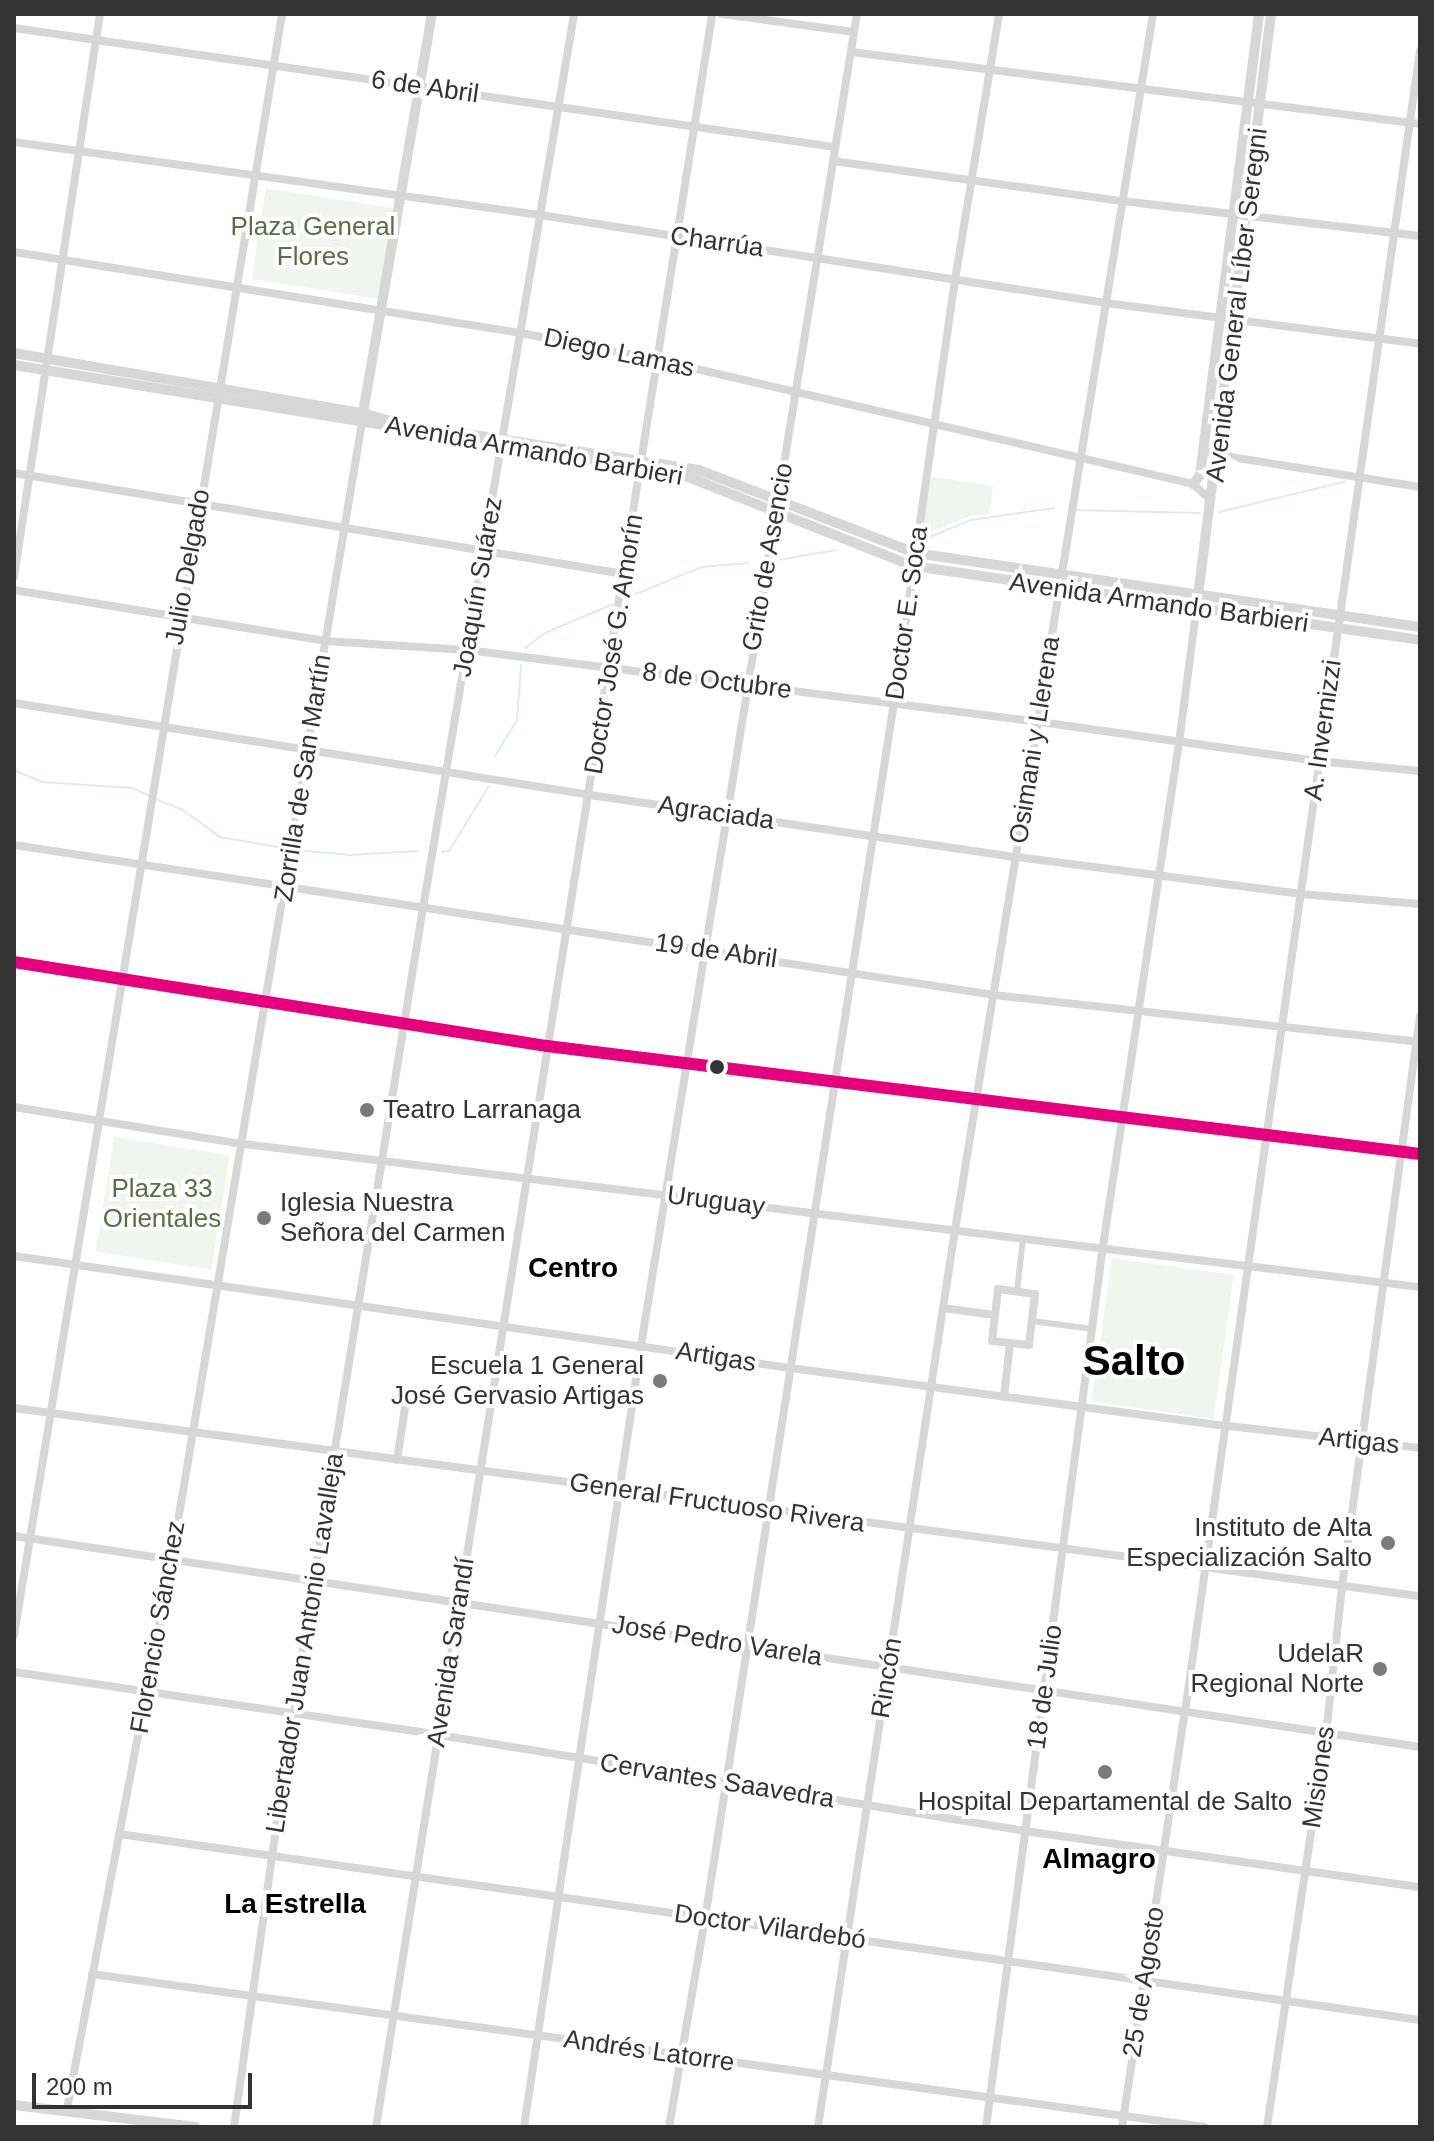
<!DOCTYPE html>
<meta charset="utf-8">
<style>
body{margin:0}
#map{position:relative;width:1434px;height:2141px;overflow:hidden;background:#fff;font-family:Helvetica,sans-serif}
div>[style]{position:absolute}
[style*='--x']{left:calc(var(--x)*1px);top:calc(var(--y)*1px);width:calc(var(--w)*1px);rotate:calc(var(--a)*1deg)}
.green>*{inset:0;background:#f1f5ed;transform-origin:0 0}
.stream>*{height:2px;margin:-1px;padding:0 1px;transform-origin:1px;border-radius:1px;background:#ddebf3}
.pedestrian>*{height:6px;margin:-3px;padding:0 3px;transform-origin:3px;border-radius:3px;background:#d7d7d7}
.minor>*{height:8px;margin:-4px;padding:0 4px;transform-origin:4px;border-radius:4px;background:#d7d7d7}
.tertiary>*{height:10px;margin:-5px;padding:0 5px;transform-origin:5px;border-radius:5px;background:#d7d7d7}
.bus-1>*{height:12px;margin:-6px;padding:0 6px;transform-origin:6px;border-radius:6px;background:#e5007d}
.dots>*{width:22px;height:22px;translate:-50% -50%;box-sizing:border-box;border:4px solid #fff;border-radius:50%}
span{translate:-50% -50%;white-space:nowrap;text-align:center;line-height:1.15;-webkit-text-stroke:8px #fff;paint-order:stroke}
.street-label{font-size:26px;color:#333}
.park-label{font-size:26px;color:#56703f}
.poi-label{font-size:26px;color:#333}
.left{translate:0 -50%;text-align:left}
.right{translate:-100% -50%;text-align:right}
.neighbourhood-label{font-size:28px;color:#000;font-weight:700}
.town-label{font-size:42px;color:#000;font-weight:700}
.frame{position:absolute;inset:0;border:16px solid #333;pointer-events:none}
.scale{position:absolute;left:32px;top:2073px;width:220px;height:36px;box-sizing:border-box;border:4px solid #333;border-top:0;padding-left:10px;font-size:24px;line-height:28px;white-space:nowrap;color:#333;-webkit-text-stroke:6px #fff;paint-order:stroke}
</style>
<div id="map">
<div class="green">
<div style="left:266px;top:188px;width:129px;height:92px;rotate:9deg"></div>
<div style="clip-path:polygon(929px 476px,993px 486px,989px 514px,970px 516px,920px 536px)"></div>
<div style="left:114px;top:1137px;width:117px;height:116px;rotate:9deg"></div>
<div style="left:1112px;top:1258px;width:123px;height:145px;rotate:8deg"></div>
</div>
<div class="stream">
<div style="--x:1074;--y:510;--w:126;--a:1.4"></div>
<div style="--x:1219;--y:512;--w:129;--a:-13.5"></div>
<div style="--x:930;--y:537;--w:44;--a:-22.5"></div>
<div style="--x:971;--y:520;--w:84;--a:-8.2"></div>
<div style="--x:772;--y:561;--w:65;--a:-9.8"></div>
<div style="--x:633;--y:595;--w:74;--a:-22.1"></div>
<div style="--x:702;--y:567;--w:47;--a:-4.9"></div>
<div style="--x:525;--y:648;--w:25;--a:-37"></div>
<div style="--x:545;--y:633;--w:74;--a:-23.1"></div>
<div style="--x:495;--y:756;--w:42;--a:-58.6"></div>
<div style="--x:517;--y:720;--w:55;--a:-85.8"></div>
<div style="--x:14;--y:770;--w:30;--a:23"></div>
<div style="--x:42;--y:782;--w:90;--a:3.8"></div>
<div style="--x:132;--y:788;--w:20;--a:24"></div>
<div style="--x:155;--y:799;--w:30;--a:21"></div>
<div style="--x:183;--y:810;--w:46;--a:36.1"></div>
<div style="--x:220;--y:837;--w:70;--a:9.9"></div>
<div style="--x:295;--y:850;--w:56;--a:5.1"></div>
<div style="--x:351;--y:855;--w:67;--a:-3.4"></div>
<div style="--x:442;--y:852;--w:7;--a:-8"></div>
<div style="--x:449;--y:851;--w:76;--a:-58.4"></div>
</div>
<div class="pedestrian">
<div style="--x:1017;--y:1292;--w:54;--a:-83.7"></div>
<div style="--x:1032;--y:1321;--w:61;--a:7.6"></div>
</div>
<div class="minor">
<div style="--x:722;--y:14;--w:133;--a:7.8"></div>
<div style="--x:14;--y:28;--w:830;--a:8.25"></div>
<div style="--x:851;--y:52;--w:574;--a:7.21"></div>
<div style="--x:14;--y:142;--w:531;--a:7.9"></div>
<div style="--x:540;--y:215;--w:573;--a:8.84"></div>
<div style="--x:1106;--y:303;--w:317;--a:7.4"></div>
<div style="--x:833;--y:161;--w:292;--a:7.9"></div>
<div style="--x:1122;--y:201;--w:300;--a:6.7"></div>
<div style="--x:14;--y:252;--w:513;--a:9.08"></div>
<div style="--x:521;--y:333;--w:140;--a:11.1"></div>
<div style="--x:658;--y:360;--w:549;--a:13.05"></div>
<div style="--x:1193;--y:484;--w:24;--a:42"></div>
<div style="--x:1203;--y:450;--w:16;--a:18"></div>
<div style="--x:1218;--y:455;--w:205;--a:9"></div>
<div style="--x:14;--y:473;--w:618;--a:9.4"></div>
<div style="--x:14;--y:577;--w:570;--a:-81.32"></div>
<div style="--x:14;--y:590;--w:315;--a:9.3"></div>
<div style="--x:325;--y:641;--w:142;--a:3.6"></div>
<div style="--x:467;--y:650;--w:578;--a:7.16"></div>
<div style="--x:1040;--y:722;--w:281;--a:8"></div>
<div style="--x:1318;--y:761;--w:102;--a:5.6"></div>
<div style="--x:14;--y:703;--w:583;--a:9.07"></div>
<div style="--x:590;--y:795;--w:431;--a:8.3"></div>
<div style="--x:1017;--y:857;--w:285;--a:7.4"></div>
<div style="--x:1300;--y:894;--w:120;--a:4.8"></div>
<div style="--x:14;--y:845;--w:991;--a:8.7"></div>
<div style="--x:994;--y:995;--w:429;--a:6.3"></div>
<div style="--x:14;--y:962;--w:540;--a:8.96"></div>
<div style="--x:547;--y:1046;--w:880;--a:7.05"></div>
<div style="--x:14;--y:1107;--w:232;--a:9.2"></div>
<div style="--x:243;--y:1144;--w:1186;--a:6.93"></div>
<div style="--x:14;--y:1256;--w:784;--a:8.21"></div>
<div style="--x:790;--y:1368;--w:424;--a:7.6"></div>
<div style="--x:1210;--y:1424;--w:211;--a:6.5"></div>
<div style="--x:998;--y:1289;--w:37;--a:8"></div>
<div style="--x:1035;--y:1294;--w:51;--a:96.7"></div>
<div style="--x:1029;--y:1345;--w:37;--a:-174"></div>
<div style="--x:992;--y:1341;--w:52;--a:-83.4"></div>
<div style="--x:943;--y:1308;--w:52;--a:7.7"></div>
<div style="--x:1004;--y:1397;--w:54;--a:-83.7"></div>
<div style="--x:14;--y:1408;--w:1419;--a:7.62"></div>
<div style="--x:397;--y:1460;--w:60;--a:-81.3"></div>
<div style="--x:14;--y:1536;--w:1422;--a:8.53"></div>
<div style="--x:14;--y:1635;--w:1643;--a:-80.61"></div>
<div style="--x:14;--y:1672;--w:430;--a:8.4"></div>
<div style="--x:439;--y:1735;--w:594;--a:9.3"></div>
<div style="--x:1025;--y:1831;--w:399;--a:8.1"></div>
<div style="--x:119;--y:1834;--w:1314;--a:8.14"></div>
<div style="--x:92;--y:1974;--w:1123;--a:7.83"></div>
<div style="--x:67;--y:2109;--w:562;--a:-79.23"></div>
<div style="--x:172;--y:1557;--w:1156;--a:-80.49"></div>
<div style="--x:234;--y:2127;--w:418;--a:-82"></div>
<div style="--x:292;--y:1713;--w:816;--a:-80.76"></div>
<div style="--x:423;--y:908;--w:907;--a:-80.41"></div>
<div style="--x:376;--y:2127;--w:2140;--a:-80.96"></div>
<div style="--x:524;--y:2127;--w:790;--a:-81.48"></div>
<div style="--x:641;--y:1346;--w:1349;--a:-80.79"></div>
<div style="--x:669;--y:2127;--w:211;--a:-80.2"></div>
<div style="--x:705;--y:1919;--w:1231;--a:-81.17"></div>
<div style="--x:894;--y:703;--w:427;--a:-81.8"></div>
<div style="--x:955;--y:280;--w:270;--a:-80.6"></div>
<div style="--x:818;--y:2127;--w:907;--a:-81.32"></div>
<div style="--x:955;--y:1230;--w:1232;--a:-80.75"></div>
<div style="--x:986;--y:2127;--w:889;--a:-82.44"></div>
<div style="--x:1103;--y:1246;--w:509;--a:-81.41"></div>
<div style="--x:1179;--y:743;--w:148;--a:-82.6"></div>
<div style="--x:1122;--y:2127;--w:420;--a:-81.4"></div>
<div style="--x:1185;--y:1712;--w:1678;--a:-81.95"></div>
<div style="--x:1267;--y:2127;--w:397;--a:-81.5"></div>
<div style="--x:1326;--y:1734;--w:149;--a:-83.8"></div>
<div style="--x:1342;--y:1586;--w:575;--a:-82.21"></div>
</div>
<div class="tertiary">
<div style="--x:14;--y:353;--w:354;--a:9.8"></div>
<div style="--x:363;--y:413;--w:37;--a:16"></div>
<div style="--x:14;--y:365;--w:673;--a:9.24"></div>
<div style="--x:678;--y:473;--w:253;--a:21.6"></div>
<div style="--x:913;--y:566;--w:512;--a:8.3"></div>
<div style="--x:363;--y:413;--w:405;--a:-80.2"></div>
<div style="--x:454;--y:432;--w:248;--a:8.8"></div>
<div style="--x:699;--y:470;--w:231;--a:21"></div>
<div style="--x:915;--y:553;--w:510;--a:8.34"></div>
<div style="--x:1193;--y:484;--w:11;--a:-52"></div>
<div style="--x:1200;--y:475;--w:465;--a:-82.7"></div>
<div style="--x:1198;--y:596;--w:587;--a:-82.85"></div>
<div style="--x:14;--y:2105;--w:183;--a:6.9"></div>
</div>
<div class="bus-1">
<div style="--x:14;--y:962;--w:540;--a:8.96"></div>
<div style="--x:547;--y:1046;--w:880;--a:7.05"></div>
</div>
<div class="dots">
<div style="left:717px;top:1067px;background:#333"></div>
<div style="left:367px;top:1110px;background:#7a7a7a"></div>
<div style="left:264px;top:1218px;background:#7a7a7a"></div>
<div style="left:660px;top:1381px;background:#7a7a7a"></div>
<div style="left:1388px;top:1543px;background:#7a7a7a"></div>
<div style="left:1380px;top:1669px;background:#7a7a7a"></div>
<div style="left:1105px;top:1772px;background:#7a7a7a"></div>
</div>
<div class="street-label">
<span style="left:425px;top:87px;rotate:8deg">6 de Abril</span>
<span style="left:717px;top:242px;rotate:8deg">Charrúa</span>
<span style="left:1237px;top:305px;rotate:-83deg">Avenida General Líber Seregni</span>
<span style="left:619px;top:353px;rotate:12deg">Diego Lamas</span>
<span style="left:534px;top:451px;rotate:10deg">Avenida Armando Barbieri</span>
<span style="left:768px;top:557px;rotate:-80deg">Grito de Asencio</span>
<span style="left:188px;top:567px;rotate:-80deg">Julio Delgado</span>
<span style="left:478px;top:587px;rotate:-80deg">Joaquín Suárez</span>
<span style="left:1159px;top:603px;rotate:8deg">Avenida Armando Barbieri</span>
<span style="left:907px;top:613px;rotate:-82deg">Doctor E. Soca</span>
<span style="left:614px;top:644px;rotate:-81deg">Doctor José G. Amorín</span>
<span style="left:717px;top:681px;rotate:7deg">8 de Octubre</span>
<span style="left:1323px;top:730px;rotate:-82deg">A. Invernizzi</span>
<span style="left:1035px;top:740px;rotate:-81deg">Osimani y Llerena</span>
<span style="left:303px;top:778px;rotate:-81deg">Zorrilla de San Martín</span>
<span style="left:716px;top:813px;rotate:8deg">Agraciada</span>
<span style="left:716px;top:951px;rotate:8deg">19 de Abril</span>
<span style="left:716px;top:1201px;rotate:7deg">Uruguay</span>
<span style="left:716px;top:1357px;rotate:9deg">Artigas</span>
<span style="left:1359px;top:1441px;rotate:6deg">Artigas</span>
<span style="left:717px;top:1503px;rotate:8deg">General Fructuoso Rivera</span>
<span style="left:158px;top:1627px;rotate:-80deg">Florencio Sánchez</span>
<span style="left:717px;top:1641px;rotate:9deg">José Pedro Varela</span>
<span style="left:305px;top:1643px;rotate:-81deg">Libertador Juan Antonio Lavalleja</span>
<span style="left:451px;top:1652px;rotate:-81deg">Avenida Sarandí</span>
<span style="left:887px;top:1678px;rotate:-81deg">Rincón</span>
<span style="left:1045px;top:1687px;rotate:-82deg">18 de Julio</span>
<span style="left:1319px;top:1777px;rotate:-82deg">Misiones</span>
<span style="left:717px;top:1781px;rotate:9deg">Cervantes Saavedra</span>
<span style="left:770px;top:1927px;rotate:8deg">Doctor Vilardebó</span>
<span style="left:1144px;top:1982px;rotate:-81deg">25 de Agosto</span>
<span style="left:649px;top:2051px;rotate:8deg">Andrés Latorre</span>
</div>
<div class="park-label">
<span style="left:313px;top:242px">Plaza General<br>Flores</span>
<span style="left:162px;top:1204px">Plaza 33<br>Orientales</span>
</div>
<div class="poi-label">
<span class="left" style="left:383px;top:1110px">Teatro Larranaga</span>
<span class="left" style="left:280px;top:1218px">Iglesia Nuestra<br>Señora del Carmen</span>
<span class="right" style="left:644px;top:1381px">Escuela 1 General<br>José Gervasio Artigas</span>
<span class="right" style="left:1372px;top:1543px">Instituto de Alta<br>Especialización Salto</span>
<span class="right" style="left:1364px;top:1669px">UdelaR<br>Regional Norte</span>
<span style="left:1105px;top:1802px">Hospital Departamental de Salto</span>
</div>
<div class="neighbourhood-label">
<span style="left:573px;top:1268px">Centro</span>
<span style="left:1099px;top:1859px">Almagro</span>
<span style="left:295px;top:1904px">La Estrella</span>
</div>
<div class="town-label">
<span style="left:1134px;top:1361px">Salto</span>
</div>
<div class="frame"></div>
<div class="scale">200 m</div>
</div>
